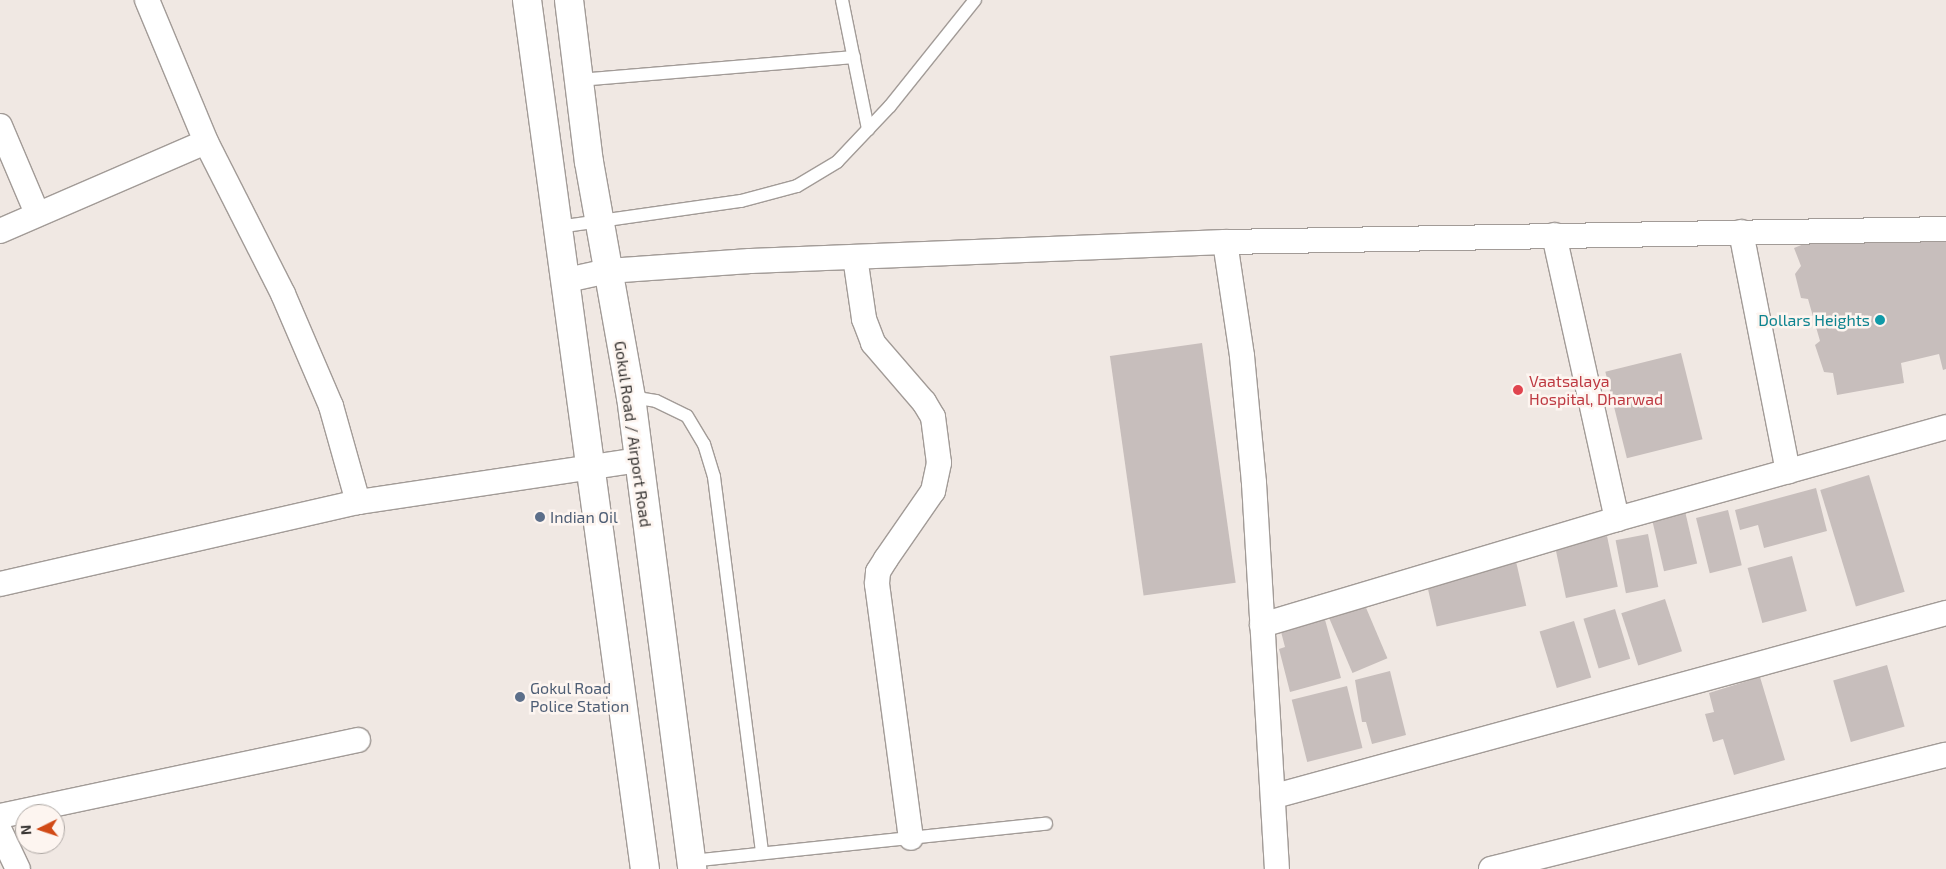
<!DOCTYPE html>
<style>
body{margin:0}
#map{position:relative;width:1946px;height:869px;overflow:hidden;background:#f0e8e3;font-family:"Exo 2",sans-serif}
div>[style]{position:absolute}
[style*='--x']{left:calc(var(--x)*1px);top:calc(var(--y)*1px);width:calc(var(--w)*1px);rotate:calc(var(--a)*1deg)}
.building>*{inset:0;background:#c7bebc;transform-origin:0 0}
.roads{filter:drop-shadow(1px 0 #a29b97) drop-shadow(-1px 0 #a29b97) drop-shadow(0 1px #a29b97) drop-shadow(0 -1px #a29b97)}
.service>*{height:12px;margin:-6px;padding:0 6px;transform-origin:6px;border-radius:6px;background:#fff}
.minor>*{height:24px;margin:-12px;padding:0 12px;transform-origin:12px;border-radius:12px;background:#fff}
.secondary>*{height:28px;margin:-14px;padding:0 14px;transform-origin:14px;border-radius:14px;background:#fff}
.dots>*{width:14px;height:14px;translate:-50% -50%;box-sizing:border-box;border:2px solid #fdf5f0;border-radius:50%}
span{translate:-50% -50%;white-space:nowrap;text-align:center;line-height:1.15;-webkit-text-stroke:5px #fdf5f0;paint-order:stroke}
.culture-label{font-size:16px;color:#0d838f}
.right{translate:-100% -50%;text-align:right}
.health-label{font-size:16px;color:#be3a42}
.left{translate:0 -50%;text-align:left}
.street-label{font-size:16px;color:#383533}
.service-label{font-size:16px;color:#4e5e75}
.north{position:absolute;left:15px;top:804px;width:50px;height:50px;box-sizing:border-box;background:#fdf5f0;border:1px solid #aea8a4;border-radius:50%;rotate:266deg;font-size:14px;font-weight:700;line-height:20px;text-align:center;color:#383533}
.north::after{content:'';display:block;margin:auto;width:18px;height:22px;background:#d14a16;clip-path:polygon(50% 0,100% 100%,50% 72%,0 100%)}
</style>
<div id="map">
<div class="building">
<div style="clip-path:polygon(1821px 237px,1837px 244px,1946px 240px,1946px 369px,1943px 370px,1939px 354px,1901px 363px,1904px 383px,1837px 395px,1833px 373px,1824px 372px,1815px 345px,1820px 341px,1808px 299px,1801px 298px,1795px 274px,1801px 266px,1794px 248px)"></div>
<div style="left:1202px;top:343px;width:242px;height:93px;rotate:82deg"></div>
<div style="left:1681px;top:353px;width:89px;height:78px;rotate:76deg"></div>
<div style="left:1869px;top:475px;width:122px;height:51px;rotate:73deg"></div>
<div style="clip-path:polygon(1816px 488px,1827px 531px,1764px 548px,1758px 525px,1740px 530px,1735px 510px)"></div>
<div style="left:1728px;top:510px;width:57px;height:33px;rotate:76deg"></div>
<div style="left:1685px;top:511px;width:54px;height:34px;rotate:77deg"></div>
<div style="left:1648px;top:534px;width:54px;height:33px;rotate:79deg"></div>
<div style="left:1607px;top:536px;width:52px;height:53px;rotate:78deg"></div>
<div style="left:1792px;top:556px;width:57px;height:46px;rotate:75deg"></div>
<div style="left:1515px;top:557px;width:50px;height:92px;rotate:77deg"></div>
<div style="left:1665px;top:599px;width:55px;height:46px;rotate:72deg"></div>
<div style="left:1364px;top:603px;width:60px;height:38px;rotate:67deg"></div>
<div style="left:1615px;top:609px;width:52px;height:33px;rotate:73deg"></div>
<div style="clip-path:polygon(1324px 616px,1341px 678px,1290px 692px,1279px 649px,1285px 647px,1280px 628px)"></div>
<div style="left:1574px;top:621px;width:59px;height:36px;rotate:73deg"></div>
<div style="left:1887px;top:665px;width:64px;height:56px;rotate:74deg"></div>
<div style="clip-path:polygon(1390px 671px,1406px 735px,1372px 744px,1366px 722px,1362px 722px,1355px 680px)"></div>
<div style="clip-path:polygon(1760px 677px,1785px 760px,1734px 775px,1723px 739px,1713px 742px,1705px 714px,1714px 712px,1709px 693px)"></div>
<div style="left:1347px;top:686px;width:64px;height:57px;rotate:76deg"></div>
</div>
<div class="roads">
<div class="service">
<div style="--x:842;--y:0;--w:132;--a:78.6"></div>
<div style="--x:579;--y:80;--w:276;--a:-4.8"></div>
<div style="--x:558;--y:227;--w:185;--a:-8.1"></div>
<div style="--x:741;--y:201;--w:58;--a:-15"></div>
<div style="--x:797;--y:186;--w:47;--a:-31"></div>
<div style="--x:837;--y:162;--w:77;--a:-46.6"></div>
<div style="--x:890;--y:106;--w:136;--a:-51.3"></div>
<div style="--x:631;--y:397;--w:25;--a:9"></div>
<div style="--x:656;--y:401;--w:34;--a:26"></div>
<div style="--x:687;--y:416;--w:33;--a:59"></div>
<div style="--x:704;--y:444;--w:34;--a:73"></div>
<div style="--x:714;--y:477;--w:379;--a:82.7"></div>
<div style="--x:691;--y:861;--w:357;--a:-6"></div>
</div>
<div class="minor">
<div style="--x:147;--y:0;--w:154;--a:67.4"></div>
<div style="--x:206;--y:142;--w:170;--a:63.1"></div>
<div style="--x:283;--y:294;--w:122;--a:66.8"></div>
<div style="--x:331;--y:406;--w:100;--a:74.3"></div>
<div style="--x:0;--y:126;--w:95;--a:67"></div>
<div style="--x:0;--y:231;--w:224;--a:-23.4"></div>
<div style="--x:1741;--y:232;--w:244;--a:78.9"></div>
<div style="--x:1554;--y:235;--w:291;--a:77.5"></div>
<div style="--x:1225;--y:242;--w:115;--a:81.5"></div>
<div style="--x:1242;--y:356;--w:128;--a:84.6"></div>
<div style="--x:1254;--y:483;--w:387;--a:86.6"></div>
<div style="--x:855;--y:257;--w:63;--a:81.7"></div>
<div style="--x:864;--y:319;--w:26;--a:69"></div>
<div style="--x:873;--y:343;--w:78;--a:49.2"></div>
<div style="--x:924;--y:402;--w:17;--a:59"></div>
<div style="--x:933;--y:417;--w:46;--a:82.6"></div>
<div style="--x:939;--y:463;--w:29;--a:102"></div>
<div style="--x:933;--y:491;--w:83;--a:124.7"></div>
<div style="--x:886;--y:559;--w:15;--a:122"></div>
<div style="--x:878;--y:572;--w:12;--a:95"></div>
<div style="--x:877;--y:584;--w:256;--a:82.4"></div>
<div style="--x:567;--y:280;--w:42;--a:-12.4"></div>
<div style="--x:608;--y:271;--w:142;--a:-4"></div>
<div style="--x:750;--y:261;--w:475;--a:-2.3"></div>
<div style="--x:1225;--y:242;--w:721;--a:-1.03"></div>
<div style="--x:0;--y:584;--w:367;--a:-12.9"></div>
<div style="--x:358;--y:502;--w:283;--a:-8.5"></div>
<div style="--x:1262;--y:625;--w:370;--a:-16.6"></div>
<div style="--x:1617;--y:519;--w:342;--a:-15.6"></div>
<div style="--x:1275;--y:796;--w:696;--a:-15.26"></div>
<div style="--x:0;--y:816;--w:366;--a:-12"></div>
<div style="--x:0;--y:831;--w:42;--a:64.7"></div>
<div style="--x:1491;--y:869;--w:469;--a:-14.1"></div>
</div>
<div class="secondary">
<div style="--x:527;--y:0;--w:877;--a:82.27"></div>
<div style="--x:569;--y:0;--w:163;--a:83"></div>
<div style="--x:589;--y:162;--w:239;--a:79.9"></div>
<div style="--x:631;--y:397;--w:476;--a:82.6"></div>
</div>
</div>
<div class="dots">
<div style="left:1880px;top:320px;background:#0f9aa8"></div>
<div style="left:1518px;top:390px;background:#e0444e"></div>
<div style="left:540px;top:517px;background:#5c6f8a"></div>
<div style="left:520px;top:697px;background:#5c6f8a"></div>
</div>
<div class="culture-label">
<span class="right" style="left:1870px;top:320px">Dollars Heights</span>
</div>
<div class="health-label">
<span class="left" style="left:1529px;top:390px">Vaatsalaya<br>Hospital, Dharwad</span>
</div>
<div class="street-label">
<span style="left:633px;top:434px;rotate:82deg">Gokul Road / Airport Road</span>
</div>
<div class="service-label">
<span class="left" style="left:550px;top:517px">Indian Oil</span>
<span class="left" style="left:530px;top:697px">Gokul Road<br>Police Station</span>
</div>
<div class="north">N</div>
</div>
